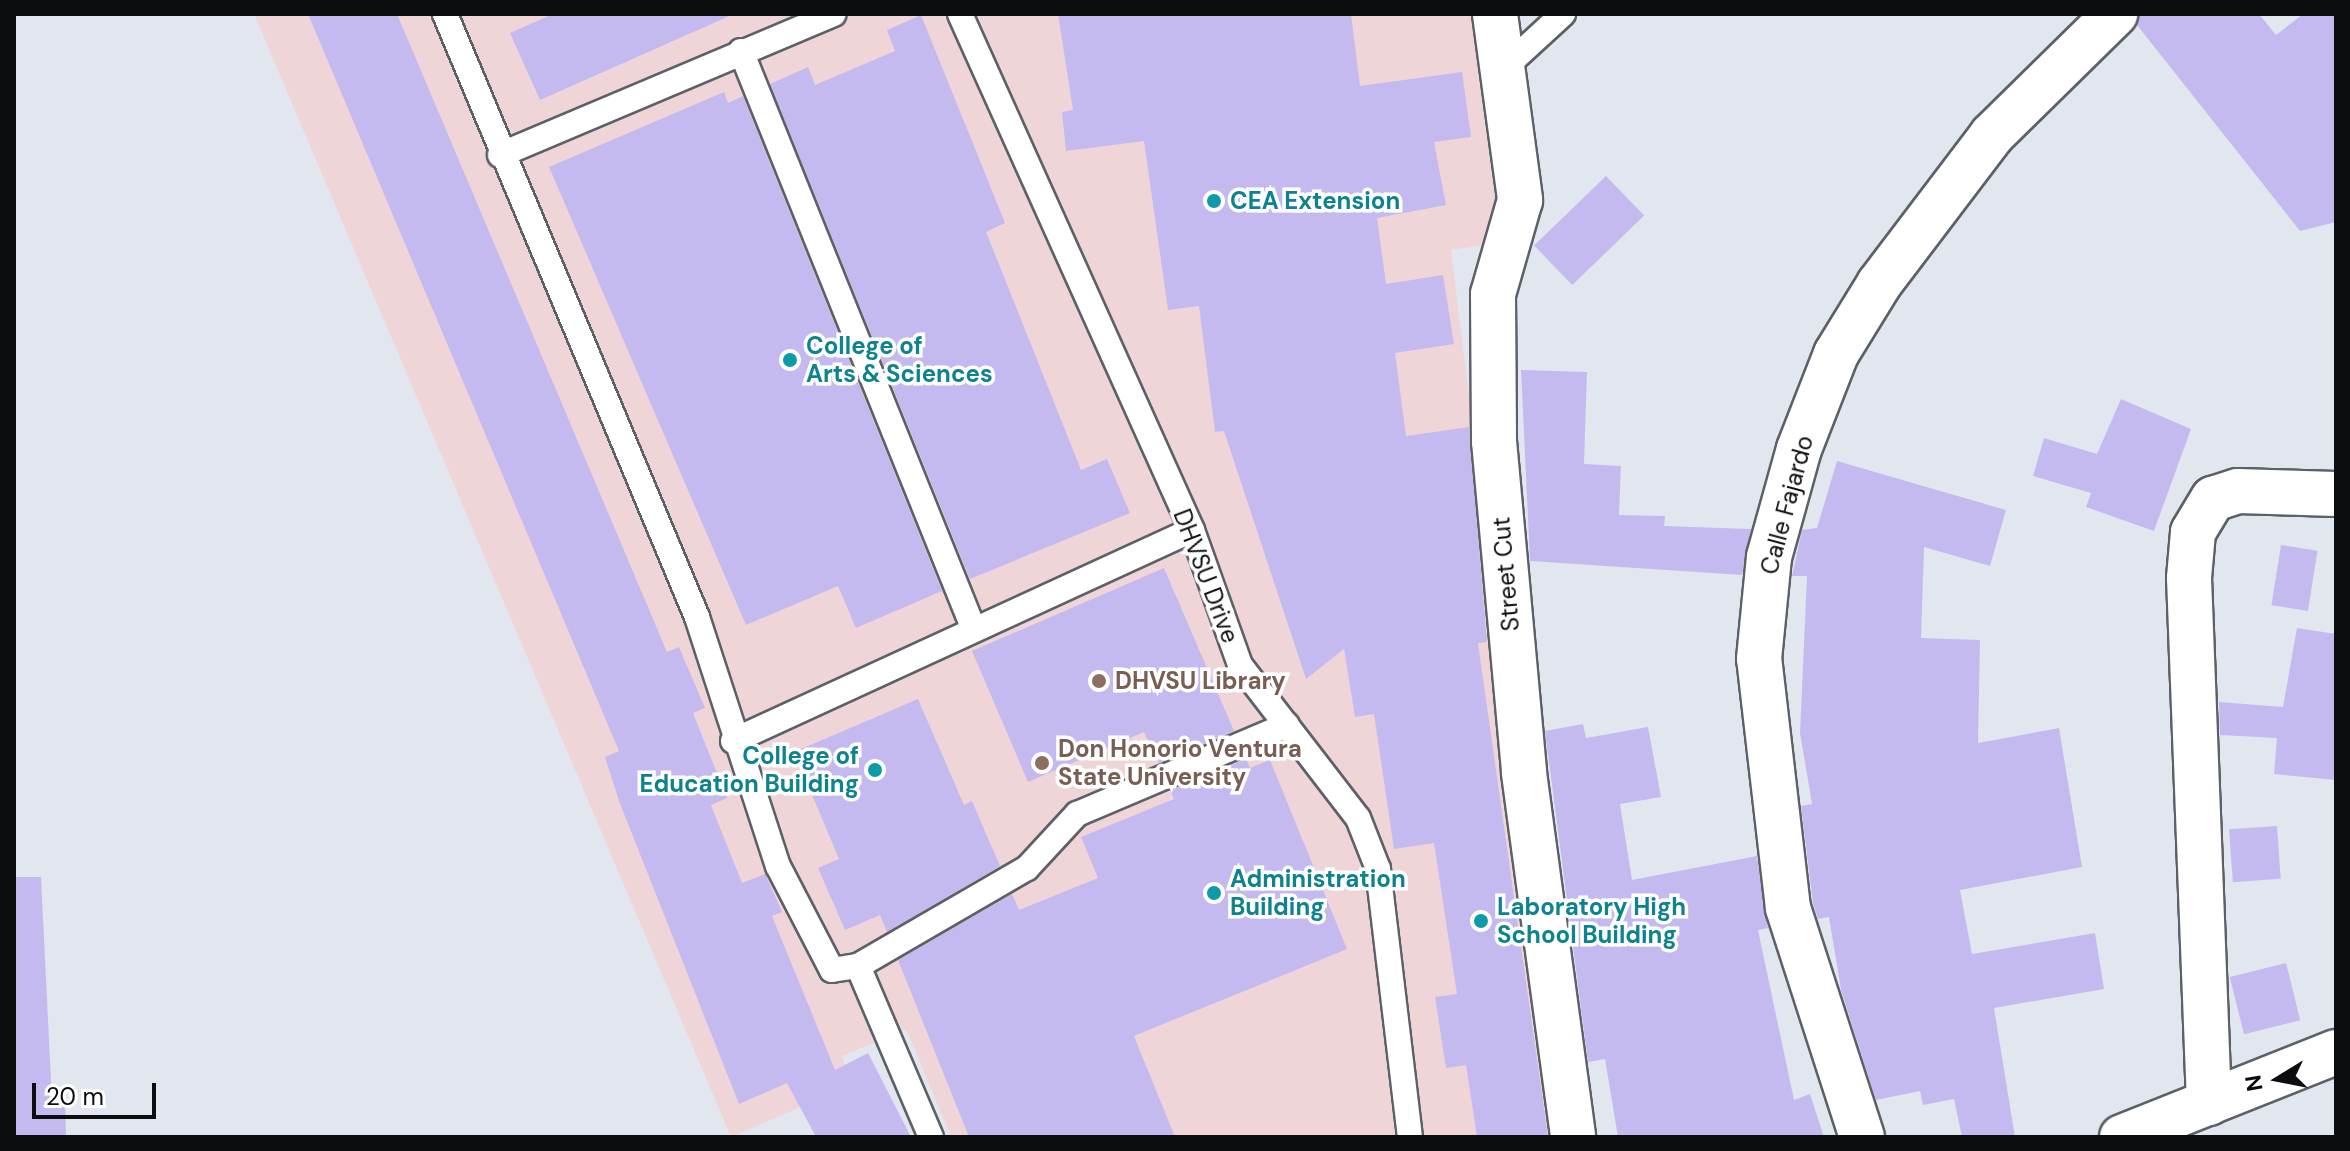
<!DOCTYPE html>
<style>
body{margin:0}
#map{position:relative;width:2350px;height:1151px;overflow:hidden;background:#e2e7ef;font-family:"DM Sans",sans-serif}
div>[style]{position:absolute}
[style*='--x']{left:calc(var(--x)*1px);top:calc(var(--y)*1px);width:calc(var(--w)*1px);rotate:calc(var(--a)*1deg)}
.education>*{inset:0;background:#efd5d8}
.building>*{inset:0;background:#c5baf0;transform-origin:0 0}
.roads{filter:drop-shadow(2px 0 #5c6067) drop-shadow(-2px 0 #5c6067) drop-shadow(0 2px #5c6067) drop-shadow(0 -2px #5c6067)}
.lane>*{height:24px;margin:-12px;padding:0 12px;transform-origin:12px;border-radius:12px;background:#fff}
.street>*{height:44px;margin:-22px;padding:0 22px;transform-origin:22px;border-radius:22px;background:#fff}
.dots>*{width:22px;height:22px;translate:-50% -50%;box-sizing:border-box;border:4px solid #fff;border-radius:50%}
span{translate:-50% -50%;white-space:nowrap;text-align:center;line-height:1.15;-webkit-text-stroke:7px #fff;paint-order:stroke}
.culture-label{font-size:24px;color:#0d838f;font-weight:700}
.left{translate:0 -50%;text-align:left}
.right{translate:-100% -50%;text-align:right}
.street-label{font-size:24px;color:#0b0d10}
.education-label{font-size:24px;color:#785e54;font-weight:700}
.frame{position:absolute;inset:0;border:16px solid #0b0d10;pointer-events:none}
.north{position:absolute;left:2238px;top:1039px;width:80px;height:80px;-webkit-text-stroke:6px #fff;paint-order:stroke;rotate:260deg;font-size:22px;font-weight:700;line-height:32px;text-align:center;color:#0b0d10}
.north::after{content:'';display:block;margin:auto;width:28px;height:36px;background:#0b0d10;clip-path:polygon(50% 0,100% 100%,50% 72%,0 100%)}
.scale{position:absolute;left:32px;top:1083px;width:124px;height:36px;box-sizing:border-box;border:4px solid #0b0d10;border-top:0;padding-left:10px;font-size:24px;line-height:28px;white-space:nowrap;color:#0b0d10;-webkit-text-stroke:6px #fff;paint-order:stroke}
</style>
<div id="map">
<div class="education">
<div style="clip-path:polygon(254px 14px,1483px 14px,1503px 165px,1489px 244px,1451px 250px,1561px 1137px,951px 1137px,906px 1029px,842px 1056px,850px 1086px,731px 1137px)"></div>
</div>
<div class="building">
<div style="clip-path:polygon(308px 14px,397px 14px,667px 652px,679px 647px,705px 708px,693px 713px,727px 798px,711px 805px,742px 883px,765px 874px,768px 880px,782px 912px,772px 916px,835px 1070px,868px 1053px,911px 1137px,816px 1137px,787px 1083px,739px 1104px,619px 801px,605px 757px,619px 751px)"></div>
<div style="clip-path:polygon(553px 14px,734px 14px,540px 100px,510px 33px)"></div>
<div style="clip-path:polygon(1058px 14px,1351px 14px,1360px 86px,1462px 72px,1471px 137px,1434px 142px,1446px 205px,1377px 218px,1386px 284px,1443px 275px,1454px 344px,1395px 353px,1406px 436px,1469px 427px,1487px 642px,1478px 643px,1548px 1137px,1477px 1137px,1466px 1065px,1446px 1068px,1435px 997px,1457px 994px,1434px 843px,1394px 849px,1374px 714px,1355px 717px,1344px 649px,1306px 679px,1224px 431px,1215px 432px,1199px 306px,1168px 310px,1144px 141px,1066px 151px,1062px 112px,1073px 110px)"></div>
<div style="clip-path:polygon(2139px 14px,2259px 14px,2276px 35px,2303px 14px,2336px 14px,2336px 222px,2300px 231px,2137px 25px)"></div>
<div style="clip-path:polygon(921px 15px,1005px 223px,986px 232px,1081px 470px,1107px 459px,1130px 513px,970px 579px,770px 84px,808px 67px,815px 85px,895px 51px,887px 30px)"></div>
<div style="clip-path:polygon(724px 92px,728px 103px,743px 96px,942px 591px,856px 628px,838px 586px,746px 625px,549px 167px)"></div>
<div style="left:1606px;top:176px;width:55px;height:100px;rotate:46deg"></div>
<div style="clip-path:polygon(1521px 370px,1587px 372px,1584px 464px,1621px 466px,1619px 515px,1665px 516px,1664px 526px,1751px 529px,1742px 575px,1530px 561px)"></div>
<div style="clip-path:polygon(2121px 399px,2191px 429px,2154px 531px,2086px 507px,2091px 493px,2033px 476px,2044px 438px,2097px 454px)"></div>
<div style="clip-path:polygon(1837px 461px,2006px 510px,1990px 566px,1924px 547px,1921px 638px,1980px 640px,1978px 743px,2059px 728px,2082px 867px,1960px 890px,1972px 954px,2095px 933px,2104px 989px,1994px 1008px,2015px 1137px,1962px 1137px,1954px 1099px,1923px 1105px,1920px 1091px,1876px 1100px,1841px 990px,1829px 917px,1818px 919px,1813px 903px,1801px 806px,1812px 804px,1800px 733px,1807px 576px,1792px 576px,1802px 530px,1817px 528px)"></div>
<div style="left:2281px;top:545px;width:37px;height:61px;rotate:9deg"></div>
<div style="clip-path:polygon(1164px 568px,1234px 731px,1158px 763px,1144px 732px,1028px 782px,972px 651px)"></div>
<div style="clip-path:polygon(2297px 628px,2336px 634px,2336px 780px,2274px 774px,2277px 738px,2220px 735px,2219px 702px,2283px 707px)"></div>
<div style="clip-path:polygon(918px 699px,964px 805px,972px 801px,1000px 866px,887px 932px,880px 915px,845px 930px,818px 868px,839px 859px,794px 752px)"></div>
<div style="clip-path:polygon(1583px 724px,1586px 738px,1648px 727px,1661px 797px,1620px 804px,1632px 880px,1757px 856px,1768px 928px,1758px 930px,1794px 1100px,1810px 1094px,1824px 1137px,1618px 1137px,1605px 1059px,1588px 1062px,1545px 731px)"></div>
<div style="clip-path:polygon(1246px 759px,1250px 768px,1270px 760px,1347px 949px,1134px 1036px,1175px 1137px,969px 1137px,898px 960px,1012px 894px,1019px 910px,1098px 878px,1081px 837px,1174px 799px,1170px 791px)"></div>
<div style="left:2277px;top:826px;width:53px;height:48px;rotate:86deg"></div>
<div style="clip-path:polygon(14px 877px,41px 877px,52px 1101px,65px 1101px,66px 1137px,14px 1137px)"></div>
<div style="left:2286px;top:963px;width:59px;height:58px;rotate:76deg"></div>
</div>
<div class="roads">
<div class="lane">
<div style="--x:445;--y:14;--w:654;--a:67.32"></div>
<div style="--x:697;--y:617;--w:262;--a:72"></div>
<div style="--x:778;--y:866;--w:117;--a:62.6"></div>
<div style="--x:832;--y:970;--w:26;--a:-9"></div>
<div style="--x:858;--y:966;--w:195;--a:-30.1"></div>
<div style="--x:1027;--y:868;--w:74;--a:-47.2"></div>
<div style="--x:1077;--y:814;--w:228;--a:-23"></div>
<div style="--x:960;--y:14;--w:566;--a:65.79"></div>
<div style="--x:1192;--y:530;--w:143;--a:70.4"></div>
<div style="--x:1240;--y:665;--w:193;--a:52.4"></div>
<div style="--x:1358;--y:818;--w:55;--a:68.6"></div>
<div style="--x:1378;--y:869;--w:270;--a:83.2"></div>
<div style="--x:741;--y:51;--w:624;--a:68.08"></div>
<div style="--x:1502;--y:70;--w:83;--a:-42.6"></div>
<div style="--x:500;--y:155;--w:362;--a:-22.9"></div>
<div style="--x:733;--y:741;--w:505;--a:-24.69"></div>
<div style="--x:858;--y:966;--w:186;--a:66.9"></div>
</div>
<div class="street">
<div style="--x:1495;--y:14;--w:188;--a:82.3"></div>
<div style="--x:1520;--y:200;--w:98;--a:106"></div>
<div style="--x:1493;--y:294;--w:147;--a:89.6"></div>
<div style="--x:1494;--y:441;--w:333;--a:84.8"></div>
<div style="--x:1524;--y:773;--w:367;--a:82.3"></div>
<div style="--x:2209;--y:1103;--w:525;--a:-92.18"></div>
<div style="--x:2189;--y:578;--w:46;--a:-85"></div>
<div style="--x:2193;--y:532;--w:39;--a:-59"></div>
<div style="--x:2213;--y:499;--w:26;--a:-18"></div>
<div style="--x:2238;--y:491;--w:98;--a:1.8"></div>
<div style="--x:1862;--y:1137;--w:241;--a:-107.9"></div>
<div style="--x:1788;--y:908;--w:251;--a:-96.6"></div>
<div style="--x:1759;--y:659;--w:102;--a:-84.4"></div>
<div style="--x:1769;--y:557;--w:112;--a:-74.5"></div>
<div style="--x:1799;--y:449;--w:102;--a:-68.7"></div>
<div style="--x:1836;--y:354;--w:82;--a:-58.4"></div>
<div style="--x:1879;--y:284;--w:187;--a:-52.8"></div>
<div style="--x:1992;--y:135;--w:173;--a:-44.5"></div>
<div style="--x:2122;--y:1137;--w:230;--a:-21.7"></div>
</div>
</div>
<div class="dots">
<div style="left:1214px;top:201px;background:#0f9aa8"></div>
<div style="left:790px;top:360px;background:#0f9aa8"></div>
<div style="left:1099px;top:681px;background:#8d6e63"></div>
<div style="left:1042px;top:763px;background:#8d6e63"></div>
<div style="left:875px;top:770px;background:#0f9aa8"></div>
<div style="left:1214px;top:893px;background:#0f9aa8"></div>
<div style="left:1481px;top:921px;background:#0f9aa8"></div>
</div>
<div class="culture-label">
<span class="left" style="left:1230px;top:201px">CEA Extension</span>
<span class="left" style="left:806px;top:360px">College of<br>Arts &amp; Sciences</span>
<span class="right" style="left:859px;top:770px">College of<br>Education Building</span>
<span class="left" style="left:1230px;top:893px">Administration<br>Building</span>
<span class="left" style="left:1497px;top:921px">Laboratory High<br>School Building</span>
</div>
<div class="street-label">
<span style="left:1787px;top:505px;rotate:-75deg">Calle Fajardo</span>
<span style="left:1506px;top:574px;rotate:-95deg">Street Cut</span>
<span style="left:1206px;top:576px;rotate:69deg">DHVSU Drive</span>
</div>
<div class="education-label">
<span class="left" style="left:1115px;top:681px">DHVSU Library</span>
<span class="left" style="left:1058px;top:763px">Don Honorio Ventura<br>State University</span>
</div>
<div class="frame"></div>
<div class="north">N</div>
<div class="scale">20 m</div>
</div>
